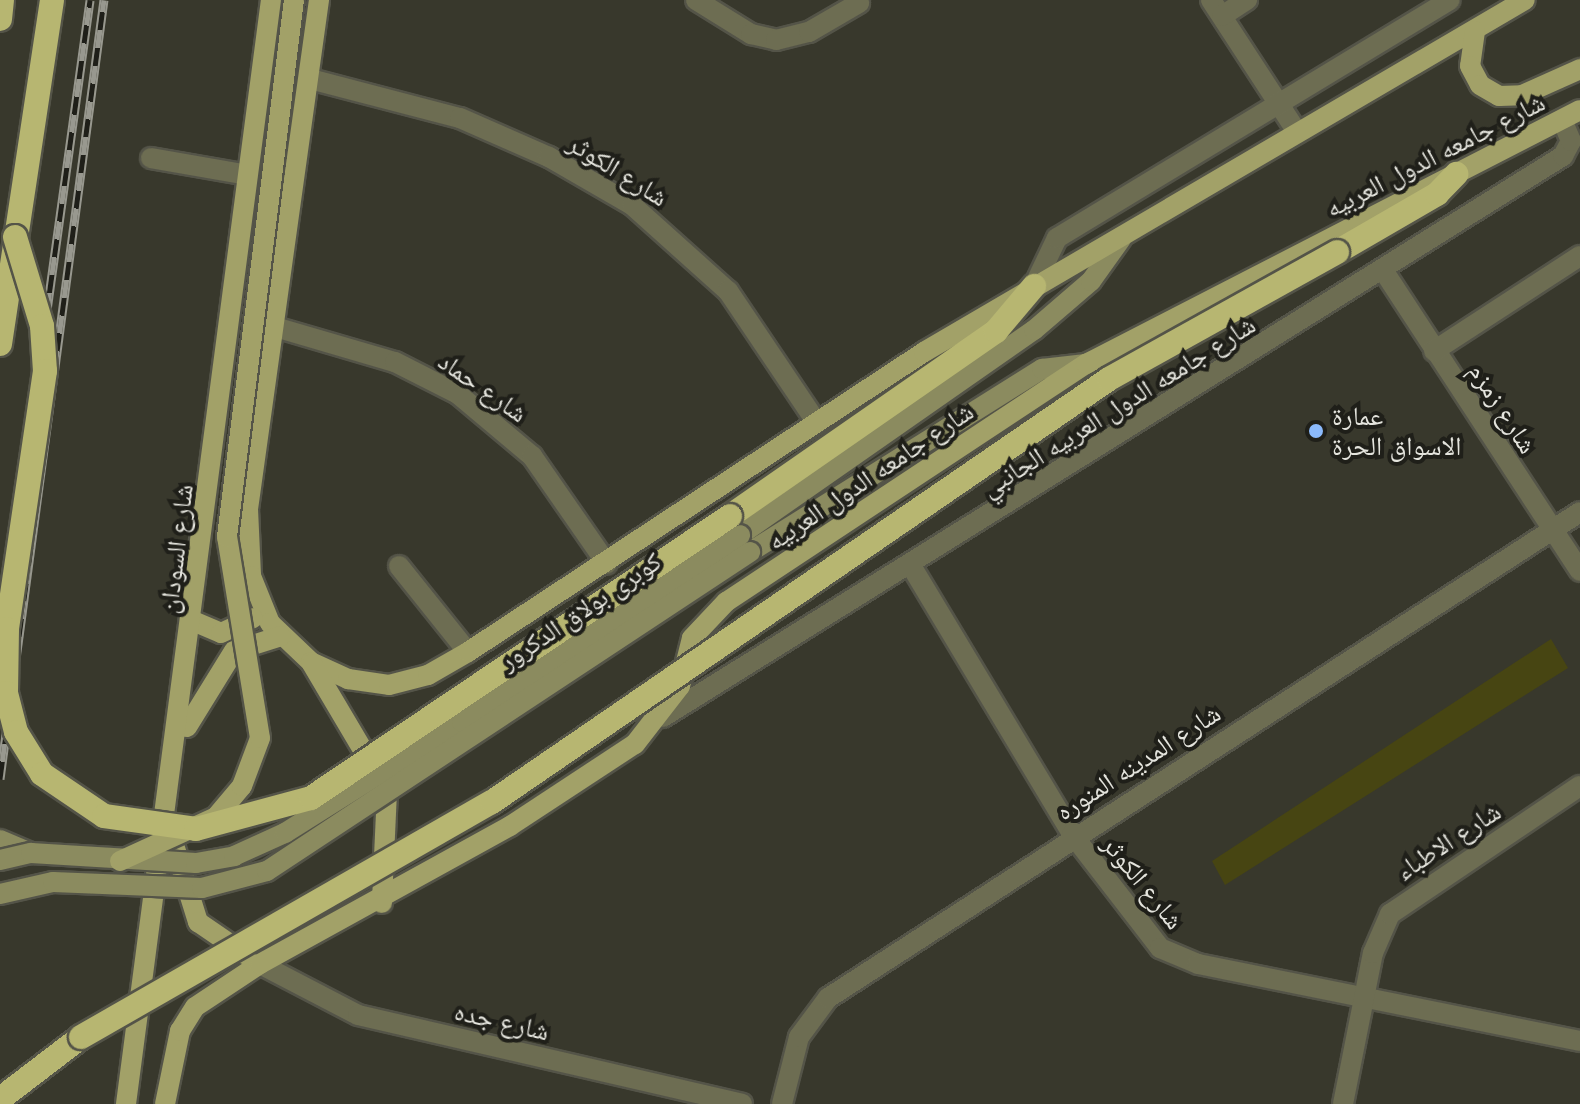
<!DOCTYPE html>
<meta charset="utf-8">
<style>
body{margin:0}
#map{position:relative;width:1580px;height:1104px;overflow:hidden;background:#38382c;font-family:Inter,"Noto Naskh Arabic",sans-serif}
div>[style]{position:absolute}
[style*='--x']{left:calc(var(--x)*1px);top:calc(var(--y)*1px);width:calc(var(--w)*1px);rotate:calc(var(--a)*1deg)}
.green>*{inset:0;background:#474512}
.roads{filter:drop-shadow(2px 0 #545448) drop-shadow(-2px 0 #545448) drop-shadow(0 2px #545448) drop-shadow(0 -2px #545448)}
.minor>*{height:20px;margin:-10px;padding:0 10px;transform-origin:10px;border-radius:10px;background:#6d6d52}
.secondary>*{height:20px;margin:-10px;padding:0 10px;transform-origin:10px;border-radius:10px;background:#8b8b5f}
.primary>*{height:20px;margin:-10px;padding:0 10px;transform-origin:10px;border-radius:10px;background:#a2a168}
.motorway>*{height:24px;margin:-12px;padding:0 12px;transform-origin:12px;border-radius:12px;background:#b7b671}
.rail>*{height:9px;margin-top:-4.5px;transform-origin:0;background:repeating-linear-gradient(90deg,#1f1f19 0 18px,#98988f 0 36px);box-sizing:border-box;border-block:2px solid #98988f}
.bridges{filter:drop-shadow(2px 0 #545448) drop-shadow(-2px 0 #545448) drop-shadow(0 2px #545448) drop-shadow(0 -2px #545448)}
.secondary-bridge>*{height:20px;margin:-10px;padding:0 10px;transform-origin:10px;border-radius:10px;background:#8b8b5f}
.primary-bridge>*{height:20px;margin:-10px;padding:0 10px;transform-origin:10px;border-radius:10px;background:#a2a168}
.motorway-bridge>*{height:24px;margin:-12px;padding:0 12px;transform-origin:12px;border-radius:12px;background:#b7b671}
.dots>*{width:22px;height:22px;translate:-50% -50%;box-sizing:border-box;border:4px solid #1f1f19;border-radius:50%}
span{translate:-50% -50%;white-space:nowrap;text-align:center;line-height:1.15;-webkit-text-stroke:8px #1f1f19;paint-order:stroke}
.street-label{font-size:26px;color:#e4e4dd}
.poi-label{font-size:26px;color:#e4e4dd}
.left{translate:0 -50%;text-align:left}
</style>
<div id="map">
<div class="green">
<div style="clip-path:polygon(1551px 639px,1568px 668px,1225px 885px,1212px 861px)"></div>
</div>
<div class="roads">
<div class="minor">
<div style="--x:696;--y:0;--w:65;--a:31.7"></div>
<div style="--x:751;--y:34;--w:26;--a:13"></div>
<div style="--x:776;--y:40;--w:34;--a:-14"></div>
<div style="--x:809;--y:32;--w:58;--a:-30.1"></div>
<div style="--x:1211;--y:0;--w:158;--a:56.9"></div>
<div style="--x:1222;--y:16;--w:30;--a:-33"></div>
<div style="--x:310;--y:79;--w:155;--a:14.6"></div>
<div style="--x:460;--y:118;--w:97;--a:23.7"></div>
<div style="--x:549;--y:157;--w:96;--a:30"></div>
<div style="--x:632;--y:205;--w:129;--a:41.9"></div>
<div style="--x:728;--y:291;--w:159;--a:56"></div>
<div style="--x:151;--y:158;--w:98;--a:9.9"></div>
<div style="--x:1385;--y:273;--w:356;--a:56.8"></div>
<div style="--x:1034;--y:286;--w:53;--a:-64.4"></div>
<div style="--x:1057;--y:238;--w:459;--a:-31.2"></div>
<div style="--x:275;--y:327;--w:125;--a:16.3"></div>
<div style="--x:395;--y:362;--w:71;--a:26.9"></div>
<div style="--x:458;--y:394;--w:97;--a:40"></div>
<div style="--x:532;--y:456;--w:131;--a:55.2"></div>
<div style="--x:1434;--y:351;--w:174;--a:-33.1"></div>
<div style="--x:910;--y:564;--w:315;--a:59"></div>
<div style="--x:1072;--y:834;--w:144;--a:52.3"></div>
<div style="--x:1160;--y:948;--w:41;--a:22.8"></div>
<div style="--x:1198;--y:964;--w:390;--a:11.4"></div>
<div style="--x:399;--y:566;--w:110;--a:51.3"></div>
<div style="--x:663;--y:717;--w:1061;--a:-31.94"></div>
<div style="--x:1563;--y:156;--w:17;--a:-62"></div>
<div style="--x:1571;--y:141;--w:23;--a:-113"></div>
<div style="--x:260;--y:964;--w:110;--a:27.5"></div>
<div style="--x:358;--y:1015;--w:394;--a:13"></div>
<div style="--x:782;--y:1104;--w:69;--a:-75.8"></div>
<div style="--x:799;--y:1037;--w:49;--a:-53.4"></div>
<div style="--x:828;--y:998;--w:895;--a:-32.87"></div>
<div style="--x:1343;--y:1104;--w:154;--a:-78.8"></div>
<div style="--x:1373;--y:953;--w:43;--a:-66.4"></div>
<div style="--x:1390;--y:914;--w:229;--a:-34"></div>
</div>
<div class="secondary">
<div style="--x:740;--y:535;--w:358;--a:-34.9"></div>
<div style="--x:1034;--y:330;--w:75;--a:-40.7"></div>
<div style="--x:1091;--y:281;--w:52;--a:-54.5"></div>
<div style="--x:750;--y:552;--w:345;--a:-32.1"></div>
<div style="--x:1042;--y:369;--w:44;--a:-6.5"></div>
<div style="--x:0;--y:840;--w:34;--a:23"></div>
</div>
<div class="primary">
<div style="--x:319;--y:0;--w:514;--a:97.94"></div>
<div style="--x:248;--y:509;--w:67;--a:87.4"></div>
<div style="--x:251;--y:576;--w:51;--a:68"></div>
<div style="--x:270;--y:623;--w:57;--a:43.6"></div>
<div style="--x:311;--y:662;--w:41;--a:24.7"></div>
<div style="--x:348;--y:679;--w:41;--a:8.3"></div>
<div style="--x:389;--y:685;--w:40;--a:-14.4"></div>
<div style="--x:428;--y:675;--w:46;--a:-29.9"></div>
<div style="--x:468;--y:652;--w:546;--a:-33.34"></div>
<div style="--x:924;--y:352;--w:696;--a:-30.36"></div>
<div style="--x:1475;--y:31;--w:35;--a:98"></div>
<div style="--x:1470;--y:66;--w:21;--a:62"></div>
<div style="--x:1480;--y:85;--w:22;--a:30"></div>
<div style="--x:1499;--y:96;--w:23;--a:-2"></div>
<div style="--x:1522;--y:95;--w:64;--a:-24.1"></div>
<div style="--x:193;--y:621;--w:30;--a:23"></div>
<div style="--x:221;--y:633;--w:35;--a:-25"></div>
<div style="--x:312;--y:664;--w:147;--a:59.4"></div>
<div style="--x:387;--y:791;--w:112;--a:92.6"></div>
<div style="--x:187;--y:727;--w:89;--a:-58.3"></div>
<div style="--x:234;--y:651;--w:49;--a:-17.7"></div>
<div style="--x:174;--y:845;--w:81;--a:72.7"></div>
<div style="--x:198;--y:922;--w:58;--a:34.5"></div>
<div style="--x:126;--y:1104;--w:1113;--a:-82.52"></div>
<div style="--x:165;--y:1104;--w:75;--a:-78.4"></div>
<div style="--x:180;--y:1031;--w:28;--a:-58"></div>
<div style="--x:195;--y:1007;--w:78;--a:-33.5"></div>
<div style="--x:260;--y:964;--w:286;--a:-28.9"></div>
<div style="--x:510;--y:826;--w:149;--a:-33.3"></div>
<div style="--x:635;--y:744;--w:73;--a:-52.2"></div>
<div style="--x:680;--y:686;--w:49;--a:-76"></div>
<div style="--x:692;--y:638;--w:50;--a:-46.6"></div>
<div style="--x:726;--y:602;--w:432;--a:-33.5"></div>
<div style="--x:1086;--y:364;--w:555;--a:-27.21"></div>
</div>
<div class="motorway">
<div style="--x:0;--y:19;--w:19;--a:-84"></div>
<div style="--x:1337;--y:252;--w:116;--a:-30.1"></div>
<div style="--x:1437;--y:194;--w:28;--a:-46"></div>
<div style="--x:0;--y:344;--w:348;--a:-81.4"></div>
<div style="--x:730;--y:516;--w:324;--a:-34.8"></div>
<div style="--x:996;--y:331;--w:59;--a:-49.8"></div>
<div style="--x:0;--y:1099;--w:102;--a:-37.4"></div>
</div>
</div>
<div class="rail">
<div style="--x:0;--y:649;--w:655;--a:-82.1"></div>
<div style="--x:0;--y:779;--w:786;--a:-82.4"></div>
</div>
<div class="bridges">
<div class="secondary-bridge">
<div style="--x:0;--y:860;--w:32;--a:-13"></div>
<div style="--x:31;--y:853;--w:165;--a:3.5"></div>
<div style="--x:196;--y:863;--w:39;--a:-10"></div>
<div style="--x:234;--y:856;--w:56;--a:-24.3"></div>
<div style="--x:285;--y:833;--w:209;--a:-32.1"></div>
<div style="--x:462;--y:722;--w:335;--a:-33.9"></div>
<div style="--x:0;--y:894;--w:54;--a:-12.8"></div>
<div style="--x:53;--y:882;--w:149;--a:2.3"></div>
<div style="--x:202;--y:888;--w:67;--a:-14.7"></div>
<div style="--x:267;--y:871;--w:579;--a:-33.44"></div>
</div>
<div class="primary-bridge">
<div style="--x:120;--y:861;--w:106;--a:-24.6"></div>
<div style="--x:216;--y:817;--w:40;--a:-50"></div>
<div style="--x:242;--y:786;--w:51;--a:-69.4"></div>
<div style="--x:260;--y:738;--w:204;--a:-99.3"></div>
<div style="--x:227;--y:537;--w:541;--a:-82.89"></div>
</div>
<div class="motorway-bridge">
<div style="--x:15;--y:237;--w:93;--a:73.1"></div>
<div style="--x:42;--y:326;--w:45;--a:86.2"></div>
<div style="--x:45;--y:371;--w:261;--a:98.4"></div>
<div style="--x:7;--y:629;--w:64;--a:90.9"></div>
<div style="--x:6;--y:693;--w:40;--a:75.6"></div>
<div style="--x:16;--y:732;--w:49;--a:58.2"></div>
<div style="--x:42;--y:774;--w:75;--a:34.1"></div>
<div style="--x:104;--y:816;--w:93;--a:8"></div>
<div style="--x:196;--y:829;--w:119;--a:-15.1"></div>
<div style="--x:311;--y:798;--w:505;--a:-33.94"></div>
<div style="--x:81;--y:1037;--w:473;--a:-29.8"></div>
<div style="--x:492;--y:802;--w:748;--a:-34.43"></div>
<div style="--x:1109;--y:379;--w:261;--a:-29.1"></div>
</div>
</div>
<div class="dots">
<div style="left:1316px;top:431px;background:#8bbafc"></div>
</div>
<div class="street-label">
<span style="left:1435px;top:155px;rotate:-27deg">شارع جامعه الدول العربيه</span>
<span style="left:618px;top:170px;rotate:32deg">شارع الكوثر</span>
<span style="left:483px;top:387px;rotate:35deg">شارع حماد</span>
<span style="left:1118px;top:406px;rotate:-32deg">شارع جامعه الدول العربيه الجانبي</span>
<span style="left:1503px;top:408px;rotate:57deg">شارع زمزم</span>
<span style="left:870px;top:476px;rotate:-34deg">شارع جامعه الدول العربيه</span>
<span style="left:176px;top:549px;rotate:-83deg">شارع السودان</span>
<span style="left:580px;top:611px;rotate:-34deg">كوبرى بولاق الدكرور</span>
<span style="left:1138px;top:762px;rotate:-33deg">شارع المدينه المنوره</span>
<span style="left:1448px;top:841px;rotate:-33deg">شارع الاطباء</span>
<span style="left:1143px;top:882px;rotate:51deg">شارع الكوثر</span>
<span style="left:502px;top:1021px;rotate:13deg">شارع جده</span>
</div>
<div class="poi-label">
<span class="left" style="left:1332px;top:431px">عمارة<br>الاسواق الحرة</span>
</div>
</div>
